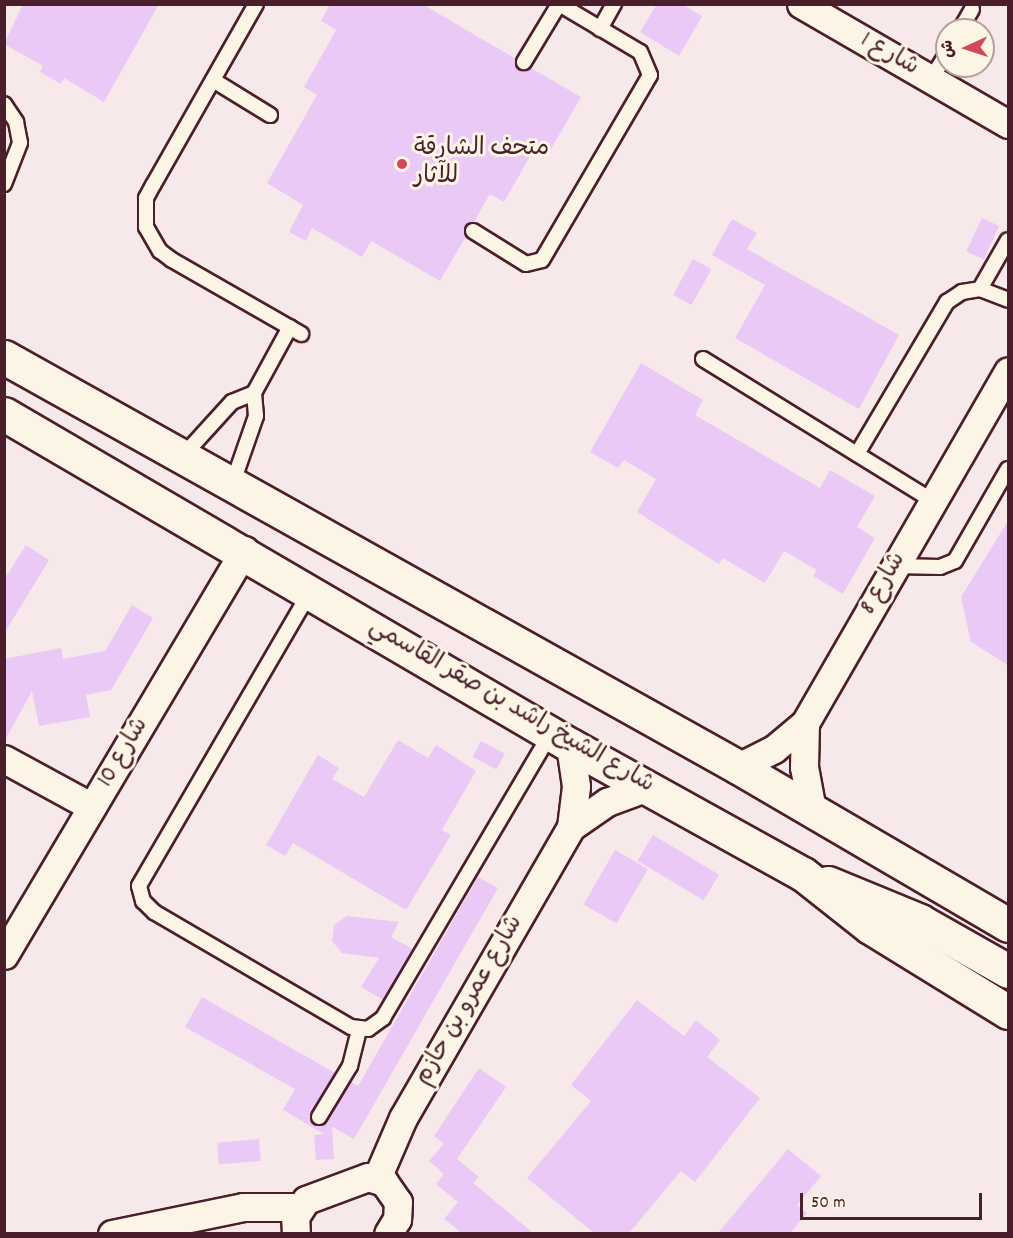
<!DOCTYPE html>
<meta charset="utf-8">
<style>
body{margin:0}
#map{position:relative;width:1013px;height:1238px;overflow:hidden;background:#f7e8ea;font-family:Dekko,"Playpen Sans Arabic",sans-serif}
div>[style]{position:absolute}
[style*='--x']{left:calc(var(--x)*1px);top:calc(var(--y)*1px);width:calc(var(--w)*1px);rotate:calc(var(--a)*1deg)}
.building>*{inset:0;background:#ebc9f6;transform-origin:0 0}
.roads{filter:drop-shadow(2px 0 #4a1f2b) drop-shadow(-2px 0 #4a1f2b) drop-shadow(0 2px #4a1f2b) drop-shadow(0 -2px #4a1f2b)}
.lane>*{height:14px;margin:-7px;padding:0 7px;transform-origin:7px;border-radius:7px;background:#fcf5e5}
.street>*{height:27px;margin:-13.5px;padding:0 13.5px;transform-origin:13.5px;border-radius:13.5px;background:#fcf5e5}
.secondary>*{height:33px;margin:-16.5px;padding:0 16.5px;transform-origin:16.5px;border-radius:16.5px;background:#fcf5e5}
.dots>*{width:16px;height:16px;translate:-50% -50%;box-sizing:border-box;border:3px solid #fcf5e5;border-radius:50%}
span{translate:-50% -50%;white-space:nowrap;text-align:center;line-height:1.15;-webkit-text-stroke:6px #fcf5e5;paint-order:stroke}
.street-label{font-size:24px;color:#4a1f2b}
.poi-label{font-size:24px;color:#4a1f2b}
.left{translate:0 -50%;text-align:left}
.frame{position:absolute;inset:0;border:6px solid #4a1f2b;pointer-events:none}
.north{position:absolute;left:935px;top:18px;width:60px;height:60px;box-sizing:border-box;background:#fcf5e5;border:2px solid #b59f9b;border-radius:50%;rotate:267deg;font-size:16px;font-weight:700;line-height:24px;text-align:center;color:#4a1f2b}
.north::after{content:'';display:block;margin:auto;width:21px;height:27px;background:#d1495b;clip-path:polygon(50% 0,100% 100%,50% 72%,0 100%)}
.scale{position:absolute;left:800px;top:1193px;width:182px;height:27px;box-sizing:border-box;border:3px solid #4a1f2b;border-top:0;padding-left:8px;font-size:18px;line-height:21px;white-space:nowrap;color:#4a1f2b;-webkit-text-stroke:4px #fcf5e5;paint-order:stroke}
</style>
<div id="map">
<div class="building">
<div style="clip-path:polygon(23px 4px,159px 4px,104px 102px,64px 78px,61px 84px,40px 72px,43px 66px,4px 44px)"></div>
<div style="clip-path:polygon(330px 4px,422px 4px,516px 59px,520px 70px,531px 68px,581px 97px,550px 151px,537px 144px,504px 202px,490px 194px,474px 222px,465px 227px,466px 236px,440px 281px,371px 241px,362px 257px,312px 228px,306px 241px,289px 232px,303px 205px,267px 183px,317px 95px,304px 87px,336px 30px,321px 21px)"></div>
<div style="clip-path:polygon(657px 4px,682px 4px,702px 16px,679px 56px,640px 32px)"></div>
<div style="left:982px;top:218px;width:19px;height:37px;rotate:25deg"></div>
<div style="clip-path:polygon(732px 219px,757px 233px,747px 249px,899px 335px,859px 409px,735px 338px,765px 285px,712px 255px)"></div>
<div style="left:693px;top:259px;width:21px;height:41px;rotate:29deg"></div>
<div style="clip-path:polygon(641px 363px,703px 400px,695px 415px,820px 488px,830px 470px,875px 496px,857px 527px,875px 538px,843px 594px,813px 576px,817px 570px,784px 551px,765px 583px,723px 558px,719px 564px,637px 512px,656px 479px,624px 460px,618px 468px,590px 452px)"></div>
<div style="clip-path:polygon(1008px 521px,1008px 665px,971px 642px,961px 597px)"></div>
<div style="clip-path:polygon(26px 545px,49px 560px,4px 634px,4px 580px)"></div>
<div style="clip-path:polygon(132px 605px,153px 618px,111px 690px,86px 695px,90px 717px,39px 726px,32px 691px,4px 742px,4px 659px,61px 648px,63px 659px,105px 651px)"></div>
<div style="clip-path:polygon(398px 740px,428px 758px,436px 745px,476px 771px,442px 830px,451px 835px,406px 910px,293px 843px,285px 856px,266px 845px,318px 755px,339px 768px,332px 779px,364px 797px)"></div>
<div style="left:481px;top:741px;width:27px;height:18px;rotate:28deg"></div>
<div style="left:653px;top:835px;width:77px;height:30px;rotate:31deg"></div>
<div style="left:615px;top:850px;width:38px;height:63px;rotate:30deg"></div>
<div style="clip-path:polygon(478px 877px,498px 888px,354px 1139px,332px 1127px,334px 1159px,316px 1160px,314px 1135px,324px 1134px,283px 1110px,295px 1089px,185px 1027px,202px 997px,335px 1073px,310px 1116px,314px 1124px,323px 1125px,351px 1082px,358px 1086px)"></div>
<div style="clip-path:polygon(347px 916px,399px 922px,391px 937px,413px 949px,383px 1000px,361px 987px,379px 958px,342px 953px,332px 941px,334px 925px)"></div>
<div style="clip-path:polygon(637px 1000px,684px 1036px,696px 1020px,720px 1040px,707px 1057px,760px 1098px,695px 1182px,681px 1171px,629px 1233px,594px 1233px,527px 1178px,591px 1101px,571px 1085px)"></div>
<div style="clip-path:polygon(479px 1068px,506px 1087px,457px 1159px,479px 1177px,473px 1183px,533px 1233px,462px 1233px,444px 1219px,458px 1202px,436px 1184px,444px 1174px,429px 1161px,444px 1144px,434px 1136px)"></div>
<div style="left:259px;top:1139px;width:22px;height:42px;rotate:85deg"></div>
<div style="clip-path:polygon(788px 1149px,821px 1176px,797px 1205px,807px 1213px,790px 1233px,718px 1233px)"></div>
</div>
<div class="roads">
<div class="lane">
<div style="--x:256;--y:4;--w:208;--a:119.6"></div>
<div style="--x:153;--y:185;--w:15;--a:118"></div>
<div style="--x:146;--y:198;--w:29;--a:90"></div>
<div style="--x:146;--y:227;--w:28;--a:60"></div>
<div style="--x:160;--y:251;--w:15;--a:37"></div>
<div style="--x:172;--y:260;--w:149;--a:29.8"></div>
<div style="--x:600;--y:29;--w:29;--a:-61"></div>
<div style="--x:960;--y:30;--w:24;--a:-60"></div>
<div style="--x:931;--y:79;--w:31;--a:-58"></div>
<div style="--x:213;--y:80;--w:67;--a:31.6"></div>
<div style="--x:4;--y:104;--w:22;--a:56"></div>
<div style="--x:16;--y:122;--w:21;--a:79"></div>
<div style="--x:20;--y:143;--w:44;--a:111.3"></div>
<div style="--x:473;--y:231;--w:62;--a:31.9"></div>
<div style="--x:526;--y:264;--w:16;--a:-14"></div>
<div style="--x:542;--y:260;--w:214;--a:-59.7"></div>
<div style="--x:650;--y:75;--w:25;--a:-113"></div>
<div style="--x:640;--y:52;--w:94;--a:-149.3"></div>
<div style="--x:559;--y:4;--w:68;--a:121.1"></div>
<div style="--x:980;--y:289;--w:56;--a:-60.3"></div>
<div style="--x:703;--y:359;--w:270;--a:31.7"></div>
<div style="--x:857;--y:454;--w:177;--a:-59.4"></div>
<div style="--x:947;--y:302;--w:18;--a:-34"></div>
<div style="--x:962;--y:292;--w:18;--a:-9"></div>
<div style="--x:980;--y:289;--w:30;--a:21"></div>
<div style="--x:181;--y:458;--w:76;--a:-47.7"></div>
<div style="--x:232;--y:402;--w:24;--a:-22"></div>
<div style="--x:232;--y:485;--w:73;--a:-70.8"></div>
<div style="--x:256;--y:416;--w:23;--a:-95"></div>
<div style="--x:254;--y:393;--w:75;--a:-61.4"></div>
<div style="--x:895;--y:566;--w:45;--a:1.3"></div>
<div style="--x:940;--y:567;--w:16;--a:-22"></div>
<div style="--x:955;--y:561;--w:106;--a:-60.1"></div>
<div style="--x:310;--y:592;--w:340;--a:120.2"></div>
<div style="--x:139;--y:886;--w:16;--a:75"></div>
<div style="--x:143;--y:901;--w:16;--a:45"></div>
<div style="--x:154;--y:912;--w:228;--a:30.3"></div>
<div style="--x:351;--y:1027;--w:17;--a:7"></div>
<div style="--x:368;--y:1029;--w:19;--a:-36"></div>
<div style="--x:383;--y:1018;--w:331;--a:-59.5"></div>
<div style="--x:319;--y:1117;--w:60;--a:-58.7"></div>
<div style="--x:350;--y:1066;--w:37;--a:-76"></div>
</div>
<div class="street">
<div style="--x:801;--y:4;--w:239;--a:30.1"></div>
<div style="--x:4;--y:759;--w:100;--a:28.6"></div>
<div style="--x:738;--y:767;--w:40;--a:-26.6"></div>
<div style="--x:774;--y:749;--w:40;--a:-40"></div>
<div style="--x:812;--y:810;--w:44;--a:-100.5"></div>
<div style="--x:804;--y:767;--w:44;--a:-88.7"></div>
<div style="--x:805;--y:723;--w:406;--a:-60"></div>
<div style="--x:571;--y:827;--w:44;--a:-34.8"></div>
<div style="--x:607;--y:802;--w:44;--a:-20.1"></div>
<div style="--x:4;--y:955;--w:471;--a:-59.3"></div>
<div style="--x:377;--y:1178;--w:65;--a:-66.6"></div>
<div style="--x:403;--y:1118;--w:336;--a:-60"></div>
<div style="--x:571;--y:827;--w:41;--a:-83"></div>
<div style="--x:576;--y:786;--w:41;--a:-98.3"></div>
<div style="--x:112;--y:1234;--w:134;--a:-11.6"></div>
<div style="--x:243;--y:1207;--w:56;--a:0"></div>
<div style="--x:296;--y:1234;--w:17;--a:-93"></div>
<div style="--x:295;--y:1217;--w:20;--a:-57"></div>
<div style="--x:306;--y:1200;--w:66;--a:-20.4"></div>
<div style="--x:368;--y:1177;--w:17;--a:17"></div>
<div style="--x:384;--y:1182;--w:24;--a:55"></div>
<div style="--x:398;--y:1202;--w:17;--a:93"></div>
<div style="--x:397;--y:1219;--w:17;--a:121"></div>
</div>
<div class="secondary">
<div style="--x:4;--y:357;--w:841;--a:29.19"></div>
<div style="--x:738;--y:767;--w:313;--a:30.3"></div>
<div style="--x:4;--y:414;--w:656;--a:30.32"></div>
<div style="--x:570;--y:745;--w:266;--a:29"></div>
<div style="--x:803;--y:874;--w:85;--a:38.3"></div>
<div style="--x:870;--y:927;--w:162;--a:31.6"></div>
<div style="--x:828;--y:883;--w:100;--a:22.4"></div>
<div style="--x:920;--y:921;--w:101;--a:29.6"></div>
</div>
</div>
<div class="dots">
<div style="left:402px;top:164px;background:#d1495b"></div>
</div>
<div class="street-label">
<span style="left:889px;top:55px;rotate:30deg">شارع 1</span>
<span style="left:884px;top:584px;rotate:-60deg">شارع 8</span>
<span style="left:511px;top:707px;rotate:30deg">شارع الشيخ راشد بن صقر القاسمي</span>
<span style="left:124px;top:753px;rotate:-59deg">شارع 10</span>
<span style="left:470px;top:1001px;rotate:-60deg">شارع عمرو بن حازم</span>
</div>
<div class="poi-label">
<span class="left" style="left:414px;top:164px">متحف الشارقة<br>للآثار</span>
</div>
<div class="frame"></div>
<div class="north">ش</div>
<div class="scale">50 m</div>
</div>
